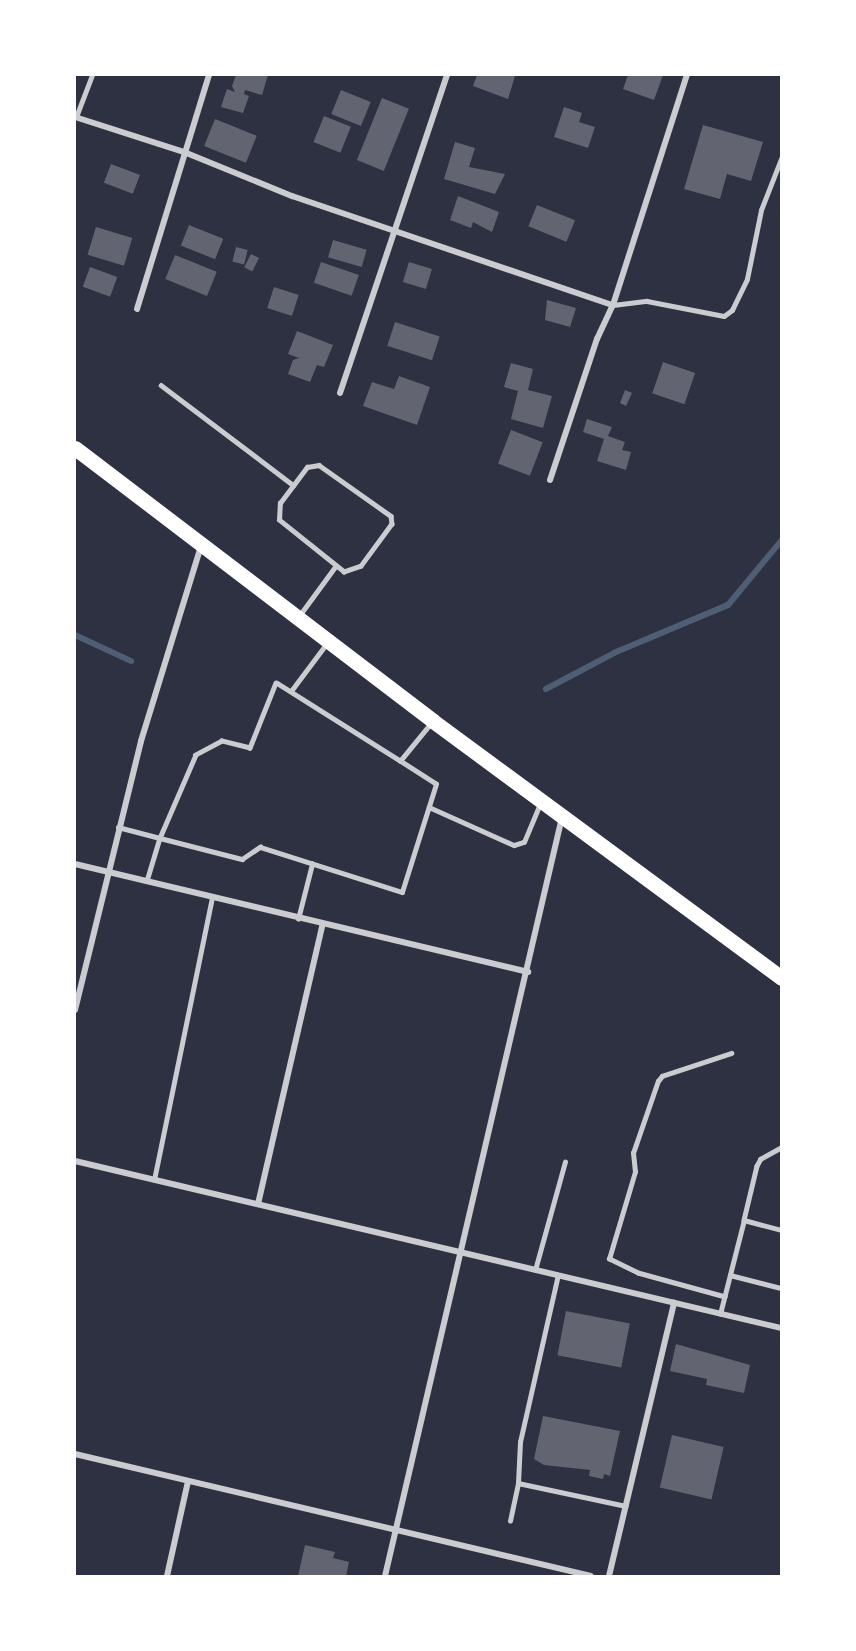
<!DOCTYPE html>
<style>
body{margin:0}
#map{position:relative;width:856px;height:1651px;overflow:hidden;background:#2d3142;font-family:"Fira Sans",sans-serif}
div>[style]{position:absolute}
[style*='--x']{left:calc(var(--x)*1px);top:calc(var(--y)*1px);width:calc(var(--w)*1px);rotate:calc(var(--a)*1deg)}
.stream>*{height:6px;margin:-3px;padding:0 3px;transform-origin:3px;border-radius:3px;background:#4f5d75}
.building>*{inset:0;background:#626471;transform-origin:0 0}
.service>*{height:4.5px;margin:-2.25px;padding:0 2.25px;transform-origin:2.25px;border-radius:2.25px;background:#caccd0}
.minor>*{height:6px;margin:-3px;padding:0 3px;transform-origin:3px;border-radius:3px;background:#caccd0}
.primary>*{height:15px;margin:-7.5px;padding:0 7.5px;transform-origin:7.5px;border-radius:7.5px;background:#fff}
span{translate:-50% -50%;white-space:nowrap;text-align:center;line-height:1.15;-webkit-text-stroke:4.5px #fff;paint-order:stroke}
.frame{position:absolute;inset:0;border:76px solid #fff;pointer-events:none}
</style>
<div id="map">
<div class="stream">
<div style="--x:75;--y:635;--w:62;--a:24.9"></div>
<div style="--x:546;--y:689;--w:79;--a:-27.9"></div>
<div style="--x:616;--y:652;--w:121;--a:-22.8"></div>
<div style="--x:728;--y:605;--w:83;--a:-50.4"></div>
</div>
<div class="building">
<div style="clip-path:polygon(236px 75px,268px 75px,262px 95px,245px 90px,244px 94px,249px 96px,243px 113px,221px 107px,227px 89px,235px 92px,232px 86px)"></div>
<div style="clip-path:polygon(477px 75px,515px 76px,508px 99px,473px 86px)"></div>
<div style="clip-path:polygon(628px 75px,663px 75px,654px 100px,623px 89px)"></div>
<div style="left:341px;top:90px;width:32px;height:26px;rotate:22deg"></div>
<div style="left:382px;top:98px;width:29px;height:67px;rotate:22deg"></div>
<div style="clip-path:polygon(564px 107px,582px 113px,579px 122px,595px 127px,588px 148px,554px 137px)"></div>
<div style="left:324px;top:116px;width:29px;height:28px;rotate:22deg"></div>
<div style="left:215px;top:119px;width:45px;height:29px;rotate:22deg"></div>
<div style="clip-path:polygon(703px 125px,763px 142px,751px 181px,727px 174px,720px 199px,684px 189px)"></div>
<div style="clip-path:polygon(455px 142px,475px 148px,469px 167px,505px 174px,495px 194px,444px 179px)"></div>
<div style="left:111px;top:164px;width:31px;height:20px;rotate:21deg"></div>
<div style="clip-path:polygon(458px 196px,499px 212px,492px 232px,473px 222px,471px 228px,450px 220px)"></div>
<div style="left:537px;top:205px;width:41px;height:23px;rotate:22deg"></div>
<div style="left:189px;top:225px;width:37px;height:22px;rotate:22deg"></div>
<div style="left:96px;top:227px;width:38px;height:29px;rotate:17deg"></div>
<div style="left:333px;top:240px;width:35px;height:18px;rotate:16deg"></div>
<div style="left:236px;top:247px;width:12px;height:15px;rotate:14deg"></div>
<div style="left:251px;top:254px;width:9px;height:15px;rotate:27deg"></div>
<div style="left:175px;top:255px;width:45px;height:26px;rotate:22deg"></div>
<div style="left:321px;top:262px;width:40px;height:22px;rotate:19deg"></div>
<div style="left:409px;top:262px;width:24px;height:21px;rotate:17deg"></div>
<div style="left:90px;top:267px;width:29px;height:21px;rotate:20deg"></div>
<div style="left:274px;top:287px;width:26px;height:22px;rotate:18deg"></div>
<div style="clip-path:polygon(547px 300px,576px 308px,570px 327px,545px 320px)"></div>
<div style="left:395px;top:322px;width:47px;height:25px;rotate:18deg"></div>
<div style="clip-path:polygon(297px 331px,333px 345px,324px 367px,317px 365px,310px 382px,288px 374px,293px 360px,299px 358px,288px 354px)"></div>
<div style="left:663px;top:362px;width:34px;height:33px;rotate:19deg"></div>
<div style="clip-path:polygon(511px 363px,533px 369px,528px 390px,552px 396px,543px 428px,511px 419px,518px 391px,504px 387px)"></div>
<div style="clip-path:polygon(399px 376px,430px 387px,417px 425px,363px 406px,372px 382px,394px 389px)"></div>
<div style="clip-path:polygon(625px 390px,632px 393px,626px 406px,620px 403px)"></div>
<div style="clip-path:polygon(587px 419px,612px 427px,608px 436px,625px 442px,622px 450px,631px 452px,626px 470px,597px 461px,604px 439px,583px 432px)"></div>
<div style="left:511px;top:430px;width:34px;height:36px;rotate:21deg"></div>
<div style="left:566px;top:1311px;width:65px;height:45px;rotate:11deg"></div>
<div style="clip-path:polygon(676px 1344px,750px 1365px,744px 1393px,706px 1385px,707px 1379px,670px 1371px)"></div>
<div style="clip-path:polygon(543px 1416px,620px 1431px,610px 1476px,604px 1474px,603px 1479px,589px 1476px,590px 1470px,544px 1465px,534px 1459px)"></div>
<div style="left:672px;top:1435px;width:53px;height:54px;rotate:13deg"></div>
<div style="clip-path:polygon(305px 1545px,335px 1552px,333px 1558px,349px 1562px,346px 1576px,298px 1576px)"></div>
</div>
<div class="service">
<div style="--x:76;--y:117;--w:45;--a:-69.1"></div>
<div style="--x:613;--y:305;--w:34;--a:-7"></div>
<div style="--x:647;--y:301;--w:78;--a:11"></div>
<div style="--x:724;--y:316;--w:10;--a:-37"></div>
<div style="--x:732;--y:310;--w:34;--a:-64"></div>
<div style="--x:747;--y:279;--w:70;--a:-78.5"></div>
<div style="--x:761;--y:210;--w:55;--a:-68.6"></div>
<div style="--x:161;--y:385;--w:166;--a:37.1"></div>
<div style="--x:319;--y:465;--w:88;--a:35.3"></div>
<div style="--x:391;--y:516;--w:8;--a:83"></div>
<div style="--x:392;--y:524;--w:52;--a:126.4"></div>
<div style="--x:361;--y:566;--w:18;--a:161"></div>
<div style="--x:344;--y:572;--w:83;--a:-141.3"></div>
<div style="--x:279;--y:520;--w:17;--a:-87"></div>
<div style="--x:280;--y:503;--w:45;--a:-53.1"></div>
<div style="--x:307;--y:467;--w:12;--a:-9"></div>
<div style="--x:299;--y:616;--w:61;--a:-53.7"></div>
<div style="--x:291;--y:691;--w:60;--a:-53.1"></div>
<div style="--x:400;--y:761;--w:146;--a:-147.8"></div>
<div style="--x:276;--y:683;--w:70;--a:111.8"></div>
<div style="--x:250;--y:748;--w:29;--a:-166"></div>
<div style="--x:222;--y:741;--w:30;--a:152"></div>
<div style="--x:196;--y:755;--w:90;--a:113.4"></div>
<div style="--x:160;--y:838;--w:85;--a:14.4"></div>
<div style="--x:242;--y:859;--w:22;--a:-34"></div>
<div style="--x:260;--y:847;--w:149;--a:17.6"></div>
<div style="--x:402;--y:892;--w:113;--a:-72.5"></div>
<div style="--x:436;--y:784;--w:43;--a:-147.4"></div>
<div style="--x:400;--y:761;--w:49;--a:-50.8"></div>
<div style="--x:429;--y:807;--w:93;--a:24.1"></div>
<div style="--x:514;--y:845;--w:10;--a:-17"></div>
<div style="--x:524;--y:842;--w:41;--a:-67.2"></div>
<div style="--x:118;--y:827;--w:43;--a:14.7"></div>
<div style="--x:160;--y:838;--w:45;--a:106.8"></div>
<div style="--x:298;--y:919;--w:57;--a:-75.7"></div>
<div style="--x:781;--y:1148;--w:23;--a:151"></div>
<div style="--x:761;--y:1159;--w:8;--a:120"></div>
<div style="--x:757;--y:1166;--w:56;--a:103.5"></div>
<div style="--x:744;--y:1220;--w:38;--a:15"></div>
<div style="--x:154;--y:1180;--w:288;--a:-78.4"></div>
<div style="--x:535;--y:1270;--w:112;--a:-74.5"></div>
<div style="--x:730;--y:1275;--w:53;--a:14.3"></div>
<div style="--x:725;--y:1297;--w:90;--a:-164.6"></div>
<div style="--x:638;--y:1273;--w:32;--a:-154"></div>
<div style="--x:609;--y:1259;--w:91;--a:-73.4"></div>
<div style="--x:635;--y:1172;--w:19;--a:-96"></div>
<div style="--x:633;--y:1153;--w:76;--a:-70.9"></div>
<div style="--x:658;--y:1081;--w:6;--a:-51"></div>
<div style="--x:662;--y:1076;--w:73;--a:-18.4"></div>
<div style="--x:720;--y:1314;--w:97;--a:-75.7"></div>
<div style="--x:518;--y:1483;--w:110;--a:12"></div>
<div style="--x:510;--y:1521;--w:39;--a:-78"></div>
<div style="--x:518;--y:1483;--w:41;--a:-87.2"></div>
<div style="--x:520;--y:1442;--w:171;--a:-77.2"></div>
</div>
<div class="minor">
<div style="--x:75;--y:117;--w:114;--a:17.8"></div>
<div style="--x:184;--y:152;--w:117;--a:22.2"></div>
<div style="--x:292;--y:196;--w:339;--a:18.8"></div>
<div style="--x:137;--y:309;--w:245;--a:-72.9"></div>
<div style="--x:340;--y:393;--w:336;--a:-71.4"></div>
<div style="--x:550;--y:480;--w:149;--a:-71.6"></div>
<div style="--x:597;--y:339;--w:38;--a:-65"></div>
<div style="--x:613;--y:305;--w:242;--a:-72.2"></div>
<div style="--x:75;--y:864;--w:466;--a:13.4"></div>
<div style="--x:75;--y:1010;--w:277;--a:-76.2"></div>
<div style="--x:141;--y:741;--w:204;--a:-72.9"></div>
<div style="--x:75;--y:1161;--w:725;--a:13.31"></div>
<div style="--x:258;--y:1204;--w:285;--a:-77"></div>
<div style="--x:75;--y:1454;--w:530;--a:13.3"></div>
<div style="--x:167;--y:1576;--w:97;--a:-77.5"></div>
<div style="--x:385;--y:1576;--w:779;--a:-76.87"></div>
<div style="--x:609;--y:1576;--w:281;--a:-76.6"></div>
</div>
<div class="primary">
<div style="--x:75;--y:448;--w:450;--a:37.3"></div>
<div style="--x:433;--y:721;--w:433;--a:36.4"></div>
</div>
<div class="frame"></div>
</div>
